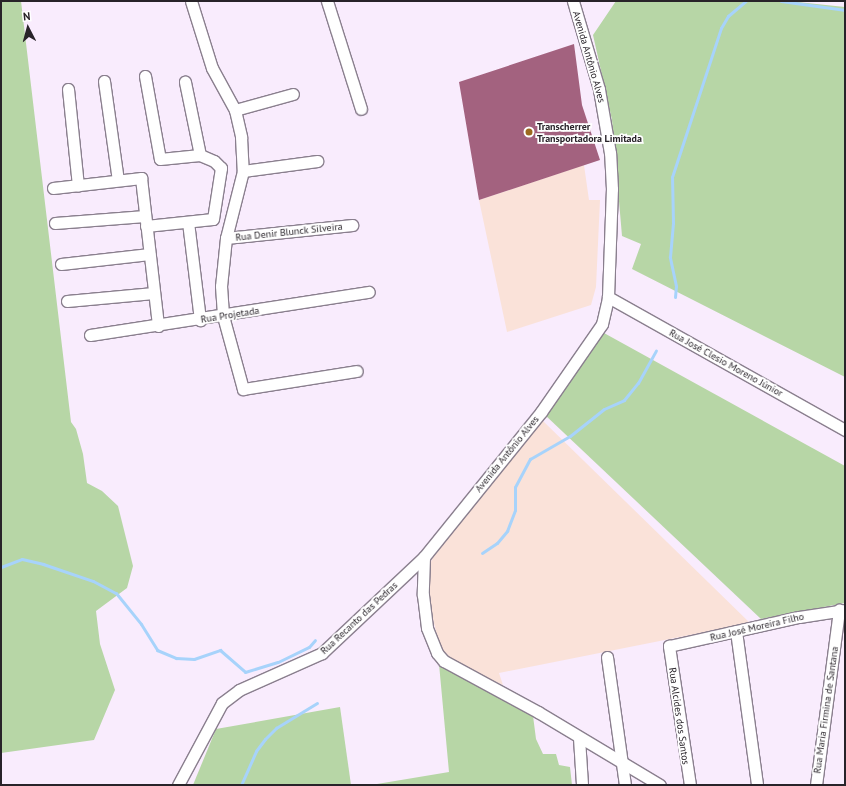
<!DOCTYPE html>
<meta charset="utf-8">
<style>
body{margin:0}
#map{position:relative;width:846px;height:786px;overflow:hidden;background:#f9ecfd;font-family:"PT Sans",sans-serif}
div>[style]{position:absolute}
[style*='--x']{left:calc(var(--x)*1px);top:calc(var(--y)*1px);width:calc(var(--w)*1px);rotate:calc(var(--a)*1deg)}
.industrial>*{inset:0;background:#fae2d9}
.green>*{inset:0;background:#b7d6a6}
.stream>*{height:3px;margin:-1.5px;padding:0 1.5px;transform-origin:1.5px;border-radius:1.5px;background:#a7d3fb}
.building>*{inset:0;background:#a3627f}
.roads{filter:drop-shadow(1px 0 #8a7f8e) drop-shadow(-1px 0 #8a7f8e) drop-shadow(0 1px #8a7f8e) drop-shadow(0 -1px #8a7f8e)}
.minor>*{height:11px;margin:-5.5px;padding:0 5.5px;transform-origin:5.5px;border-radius:5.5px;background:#fff}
.dots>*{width:11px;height:11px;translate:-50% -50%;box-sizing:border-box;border:2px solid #fff;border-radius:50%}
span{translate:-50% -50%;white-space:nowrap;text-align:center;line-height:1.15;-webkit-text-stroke:3.5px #fff;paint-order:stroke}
.street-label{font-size:10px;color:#282329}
.poi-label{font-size:10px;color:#282329;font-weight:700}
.left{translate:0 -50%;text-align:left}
.frame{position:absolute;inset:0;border:2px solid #282329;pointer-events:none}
.north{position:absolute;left:8px;top:8px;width:40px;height:40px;-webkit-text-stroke:3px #fff;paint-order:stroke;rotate:354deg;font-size:11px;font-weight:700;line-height:16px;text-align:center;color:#282329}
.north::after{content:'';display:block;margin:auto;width:14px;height:18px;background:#282329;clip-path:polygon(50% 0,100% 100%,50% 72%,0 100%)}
</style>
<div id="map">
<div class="industrial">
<div style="clip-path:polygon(584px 165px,589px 200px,600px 200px,596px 287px,591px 305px,507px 332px,479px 200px)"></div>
<div style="clip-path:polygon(542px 420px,750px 623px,499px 673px,503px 685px,453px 662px,445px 655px,440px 648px,427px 594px,429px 566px,434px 555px)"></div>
</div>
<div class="green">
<div style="clip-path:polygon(1px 1px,21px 1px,71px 422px,76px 429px,83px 454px,87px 483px,102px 491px,118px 506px,133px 566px,127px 588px,96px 611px,100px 644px,115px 690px,94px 740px,1px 753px)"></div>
<div style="clip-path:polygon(616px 1px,788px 1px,845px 7px,845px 377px,632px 269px,641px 244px,622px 236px,612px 120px,593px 35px)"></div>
<div style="clip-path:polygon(604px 333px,845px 466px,845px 603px,761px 619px,545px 415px)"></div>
<div style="clip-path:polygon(439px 664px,532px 708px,536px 739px,543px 754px,556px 754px,559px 765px,570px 767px,572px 785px,371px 785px,449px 772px)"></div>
<div style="clip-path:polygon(340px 707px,351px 785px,193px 785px,216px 729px)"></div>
</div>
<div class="stream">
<div style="--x:781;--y:1;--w:65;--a:8"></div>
<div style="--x:675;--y:297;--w:11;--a:-85"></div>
<div style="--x:676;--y:286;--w:30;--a:-102"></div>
<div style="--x:670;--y:257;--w:34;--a:-85"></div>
<div style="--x:673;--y:223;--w:46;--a:-91.2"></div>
<div style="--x:672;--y:177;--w:157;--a:-71.8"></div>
<div style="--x:721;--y:28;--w:14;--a:-60"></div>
<div style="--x:728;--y:16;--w:23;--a:-40"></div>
<div style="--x:482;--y:553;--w:18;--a:-34"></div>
<div style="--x:497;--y:543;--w:16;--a:-50"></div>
<div style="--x:507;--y:531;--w:22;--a:-69"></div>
<div style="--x:515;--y:510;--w:23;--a:-90"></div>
<div style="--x:515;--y:487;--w:32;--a:-62"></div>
<div style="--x:530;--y:459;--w:46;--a:-29.9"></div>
<div style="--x:570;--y:436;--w:43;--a:-38.5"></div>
<div style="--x:604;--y:409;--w:22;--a:-24"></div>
<div style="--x:624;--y:400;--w:22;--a:-51"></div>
<div style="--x:638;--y:383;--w:37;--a:-61"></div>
<div style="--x:1;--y:567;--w:22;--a:-21"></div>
<div style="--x:22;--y:559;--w:22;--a:13"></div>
<div style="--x:43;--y:564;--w:53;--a:18.8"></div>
<div style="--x:93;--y:581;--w:26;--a:28"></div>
<div style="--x:116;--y:593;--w:40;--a:51"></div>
<div style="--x:141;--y:624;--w:31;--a:58"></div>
<div style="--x:157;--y:650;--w:21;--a:23"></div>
<div style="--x:176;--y:658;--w:18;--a:3"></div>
<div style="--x:194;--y:659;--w:28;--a:-19"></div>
<div style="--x:220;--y:650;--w:33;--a:41"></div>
<div style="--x:245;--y:672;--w:34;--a:-17"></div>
<div style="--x:278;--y:662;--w:34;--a:-26"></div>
<div style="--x:309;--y:647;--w:9;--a:-49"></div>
<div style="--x:241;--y:785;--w:37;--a:-66"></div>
<div style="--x:256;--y:751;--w:15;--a:-53"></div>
<div style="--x:265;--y:739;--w:16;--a:-45"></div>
<div style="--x:276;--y:728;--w:48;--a:-31.4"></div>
</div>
<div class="building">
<div style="clip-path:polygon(574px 44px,582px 105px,600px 160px,479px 200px,459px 82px)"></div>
</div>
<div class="roads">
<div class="minor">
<div style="--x:191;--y:1;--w:70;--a:72.6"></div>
<div style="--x:212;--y:68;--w:48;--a:61.3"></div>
<div style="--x:235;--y:110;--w:28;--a:77"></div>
<div style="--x:241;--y:137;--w:34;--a:87"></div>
<div style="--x:243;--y:171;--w:69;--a:104.2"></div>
<div style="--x:226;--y:238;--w:48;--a:95.9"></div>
<div style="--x:221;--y:286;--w:30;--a:86"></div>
<div style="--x:223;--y:316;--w:76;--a:74.7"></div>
<div style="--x:243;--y:389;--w:115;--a:-9"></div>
<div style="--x:327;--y:1;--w:113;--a:72.5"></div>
<div style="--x:145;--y:76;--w:84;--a:79.8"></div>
<div style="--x:160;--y:159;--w:40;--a:-5.7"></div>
<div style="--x:200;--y:155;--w:75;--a:-101.6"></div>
<div style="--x:104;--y:81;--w:100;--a:82"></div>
<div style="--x:68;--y:89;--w:97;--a:84.1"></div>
<div style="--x:235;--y:110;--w:60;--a:-15.4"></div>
<div style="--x:243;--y:171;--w:75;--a:-7.7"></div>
<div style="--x:53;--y:188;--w:89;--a:-6.5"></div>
<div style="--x:141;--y:178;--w:149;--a:83.4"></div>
<div style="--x:188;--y:222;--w:99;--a:83"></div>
<div style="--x:55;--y:223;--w:90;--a:-4.4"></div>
<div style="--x:146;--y:226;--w:67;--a:-6"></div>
<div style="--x:213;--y:219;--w:52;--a:-81.1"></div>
<div style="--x:221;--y:168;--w:10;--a:-135"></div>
<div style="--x:214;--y:161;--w:15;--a:-157"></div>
<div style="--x:226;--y:238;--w:127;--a:-5.9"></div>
<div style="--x:61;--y:264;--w:89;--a:-6.5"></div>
<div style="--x:608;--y:297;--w:272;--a:29.3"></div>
<div style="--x:67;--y:301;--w:87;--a:-5.3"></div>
<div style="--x:90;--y:335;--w:282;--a:-8.8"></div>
<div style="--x:424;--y:557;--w:38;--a:92"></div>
<div style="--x:423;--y:595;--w:33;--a:83"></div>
<div style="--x:427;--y:628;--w:27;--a:68"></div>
<div style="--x:437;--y:653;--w:11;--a:49"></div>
<div style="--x:444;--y:661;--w:107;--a:28.5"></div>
<div style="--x:538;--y:712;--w:142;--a:30.9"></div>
<div style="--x:736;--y:631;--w:155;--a:82.2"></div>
<div style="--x:607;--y:657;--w:129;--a:82"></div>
<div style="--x:579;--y:738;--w:47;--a:86.3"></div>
<div style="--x:178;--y:785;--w:93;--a:-61.8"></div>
<div style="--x:222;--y:703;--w:21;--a:-37"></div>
<div style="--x:239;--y:690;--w:91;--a:-24"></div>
<div style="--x:322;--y:653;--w:140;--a:-43.3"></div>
<div style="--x:424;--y:557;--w:186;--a:-51.1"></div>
<div style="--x:541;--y:412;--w:107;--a:-55.3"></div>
<div style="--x:602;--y:324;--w:28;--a:-77"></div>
<div style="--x:608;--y:297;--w:108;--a:-87.9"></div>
<div style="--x:612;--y:189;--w:36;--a:-93"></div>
<div style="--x:610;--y:153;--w:65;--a:-99.8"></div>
<div style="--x:599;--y:89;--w:92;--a:-106.5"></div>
<div style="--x:690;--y:785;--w:141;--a:-98.6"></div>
<div style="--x:669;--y:646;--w:133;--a:-12.6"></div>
<div style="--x:799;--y:617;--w:47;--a:-8.7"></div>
<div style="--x:816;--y:785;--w:177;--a:-82.5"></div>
</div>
</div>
<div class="dots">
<div style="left:529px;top:132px;background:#9c691f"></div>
</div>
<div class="street-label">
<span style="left:589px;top:57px;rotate:74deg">Avenida Antônio Alves</span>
<span style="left:289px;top:232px;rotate:-6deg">Rua Denir Blunck Silveira</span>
<span style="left:230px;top:315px;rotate:-9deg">Rua Projetada</span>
<span style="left:726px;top:363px;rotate:29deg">Rua José Clesio Moreno Júnior</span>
<span style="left:507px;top:454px;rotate:-51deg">Avenida Antônio Alves</span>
<span style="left:359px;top:618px;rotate:-43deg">Rua Recanto das Pedras</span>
<span style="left:757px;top:627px;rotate:-13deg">Rua José Moreira Filho</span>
<span style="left:826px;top:710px;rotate:-82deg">Rua Maria Firmina de Santana</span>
<span style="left:679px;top:716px;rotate:82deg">Rua Alcides dos Santos</span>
</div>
<div class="poi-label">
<span class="left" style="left:537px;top:132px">Transcherrer<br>Transportadora Limitada</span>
</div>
<div class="frame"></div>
<div class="north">N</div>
</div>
